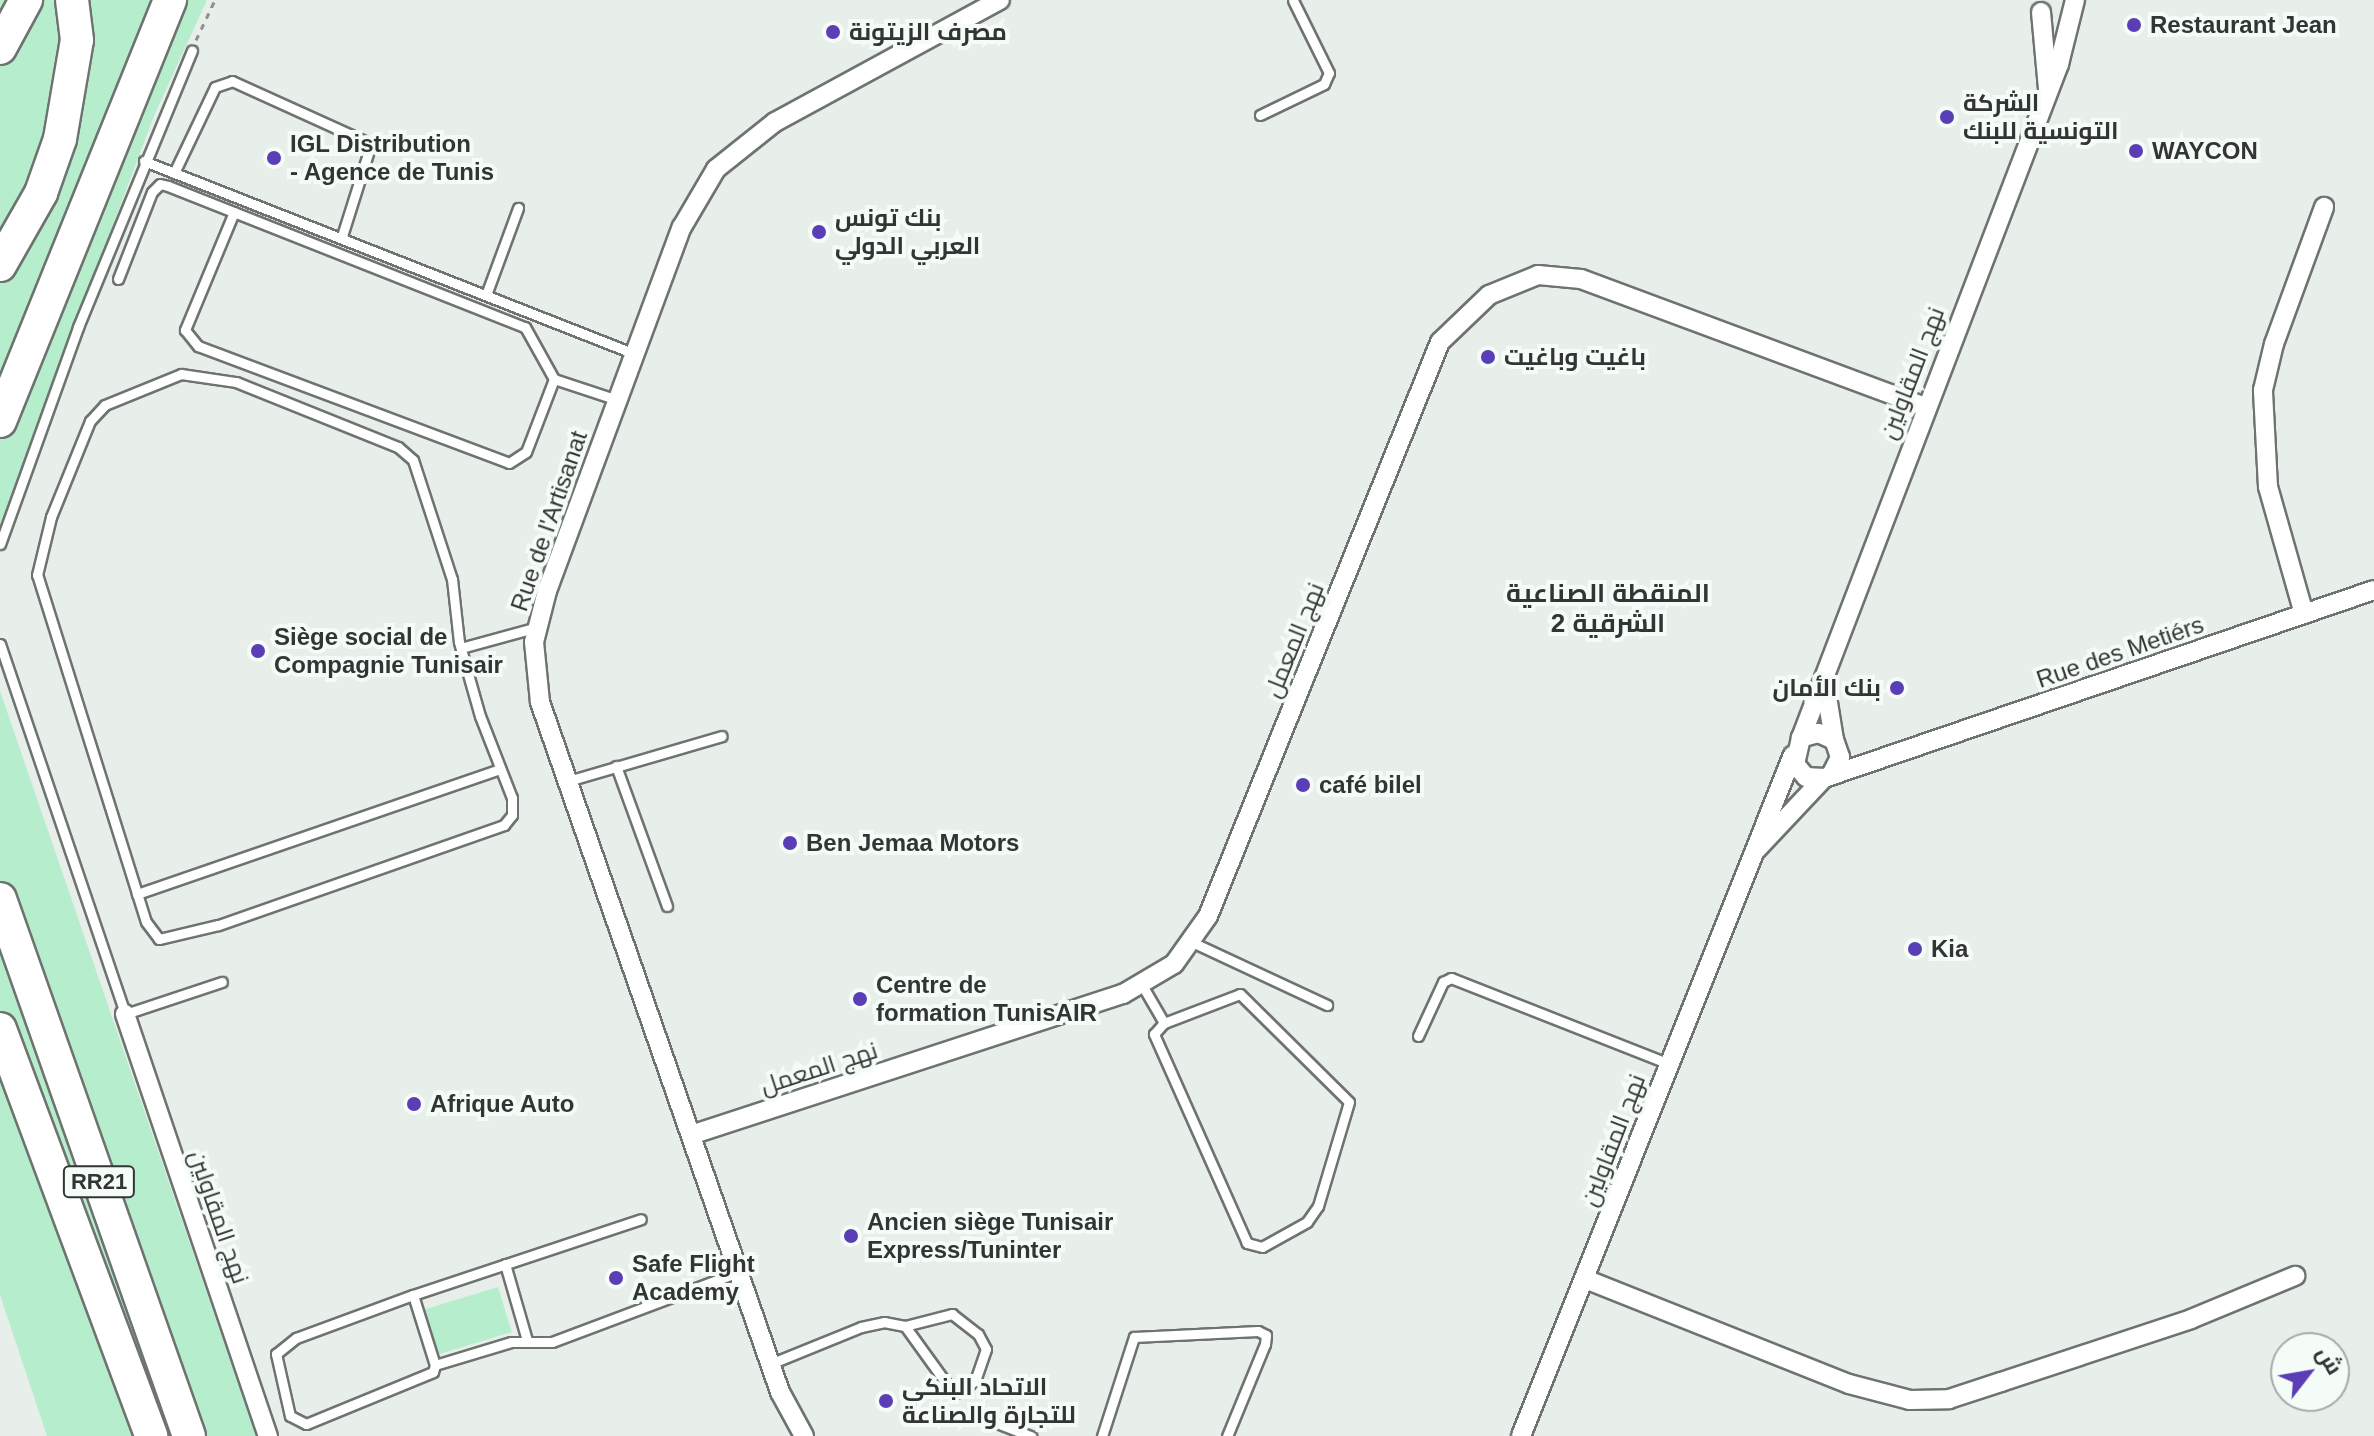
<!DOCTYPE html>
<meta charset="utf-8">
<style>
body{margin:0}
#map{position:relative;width:2374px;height:1436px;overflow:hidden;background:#e8eeea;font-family:Arial,Cairo,sans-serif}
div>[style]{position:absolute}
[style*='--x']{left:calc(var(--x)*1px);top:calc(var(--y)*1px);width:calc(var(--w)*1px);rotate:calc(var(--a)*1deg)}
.green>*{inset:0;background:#b6eecd;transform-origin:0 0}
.path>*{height:3px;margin-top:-1.5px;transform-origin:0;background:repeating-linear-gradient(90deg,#8e9390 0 6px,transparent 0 12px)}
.roads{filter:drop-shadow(2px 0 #6e7370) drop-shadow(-2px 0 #6e7370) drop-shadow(0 2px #6e7370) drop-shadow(0 -2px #6e7370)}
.lane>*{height:9px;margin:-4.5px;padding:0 4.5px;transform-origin:4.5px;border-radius:4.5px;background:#fff}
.street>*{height:18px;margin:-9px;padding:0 9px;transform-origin:9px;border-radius:9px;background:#fff}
.highway>*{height:32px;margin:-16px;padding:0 16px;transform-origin:16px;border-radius:16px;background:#fff}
.dots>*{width:22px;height:22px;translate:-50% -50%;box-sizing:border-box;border:4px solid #f5fbf7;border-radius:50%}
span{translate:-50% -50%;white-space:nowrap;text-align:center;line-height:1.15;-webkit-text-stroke:8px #f5fbf7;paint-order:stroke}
.shield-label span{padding:2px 6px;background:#f5fbf7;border:2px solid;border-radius:6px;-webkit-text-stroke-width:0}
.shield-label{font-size:22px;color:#323533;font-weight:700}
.poi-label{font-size:24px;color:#323533;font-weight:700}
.left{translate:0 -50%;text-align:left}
.right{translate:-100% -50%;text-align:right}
.street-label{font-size:24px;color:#323533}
.neighbourhood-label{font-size:26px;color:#323533;font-weight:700}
.north{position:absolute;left:2270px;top:1332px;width:80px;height:80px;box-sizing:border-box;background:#f5fbf7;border:2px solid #a7aca9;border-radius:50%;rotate:59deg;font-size:22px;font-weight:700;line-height:32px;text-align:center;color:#323533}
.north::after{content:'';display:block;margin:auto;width:28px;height:36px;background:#5a3eb6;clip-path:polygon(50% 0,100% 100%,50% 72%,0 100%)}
</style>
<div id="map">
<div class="green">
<div style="clip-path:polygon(0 0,207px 0,154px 116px,0 525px)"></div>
<div style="clip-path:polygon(0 691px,256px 1436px,47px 1436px,0 1295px)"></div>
<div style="left:498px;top:1287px;width:47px;height:77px;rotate:73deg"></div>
</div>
<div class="path">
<div style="--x:196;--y:40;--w:44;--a:-64.6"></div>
</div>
<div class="roads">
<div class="lane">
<div style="--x:1260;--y:115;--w:71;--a:-25.8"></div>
<div style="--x:1324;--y:84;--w:12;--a:-66"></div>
<div style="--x:1329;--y:73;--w:81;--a:-116.3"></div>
<div style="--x:144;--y:161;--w:528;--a:21.46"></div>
<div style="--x:174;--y:173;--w:95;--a:-64.5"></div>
<div style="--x:215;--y:87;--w:18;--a:-19"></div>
<div style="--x:232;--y:81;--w:153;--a:24.4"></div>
<div style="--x:371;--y:144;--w:96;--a:107.5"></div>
<div style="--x:234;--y:212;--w:128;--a:112.6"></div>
<div style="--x:185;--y:330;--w:21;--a:51"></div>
<div style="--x:198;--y:346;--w:332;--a:20.6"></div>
<div style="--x:509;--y:463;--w:20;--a:-33"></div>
<div style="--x:526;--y:452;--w:78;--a:-69"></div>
<div style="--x:118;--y:279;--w:93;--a:-68.7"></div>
<div style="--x:152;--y:192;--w:11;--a:-45"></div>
<div style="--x:160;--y:184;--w:8;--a:14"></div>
<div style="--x:168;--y:186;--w:384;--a:21.6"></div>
<div style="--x:525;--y:327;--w:60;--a:60.9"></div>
<div style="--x:554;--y:379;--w:67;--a:18.2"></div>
<div style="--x:486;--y:295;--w:93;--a:-69.8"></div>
<div style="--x:181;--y:374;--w:56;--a:8.3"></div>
<div style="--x:236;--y:382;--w:175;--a:21.9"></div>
<div style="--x:398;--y:447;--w:20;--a:41"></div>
<div style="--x:413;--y:460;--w:125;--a:71.9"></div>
<div style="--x:452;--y:579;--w:63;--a:83.7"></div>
<div style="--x:459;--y:642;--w:77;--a:74.2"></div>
<div style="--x:480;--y:716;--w:88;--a:68.7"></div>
<div style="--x:512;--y:798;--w:17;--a:90"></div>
<div style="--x:512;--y:815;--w:13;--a:129"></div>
<div style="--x:504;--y:825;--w:303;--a:160.7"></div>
<div style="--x:218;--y:925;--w:61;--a:166.7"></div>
<div style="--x:159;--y:939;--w:21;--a:-127"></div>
<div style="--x:146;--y:922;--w:364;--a:-107.4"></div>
<div style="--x:37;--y:575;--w:60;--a:-76.4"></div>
<div style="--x:51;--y:517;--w:104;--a:-67.9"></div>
<div style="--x:90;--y:421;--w:22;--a:-47"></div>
<div style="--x:105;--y:405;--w:82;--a:-22.2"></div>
<div style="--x:0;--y:544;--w:231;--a:-70.2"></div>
<div style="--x:78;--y:327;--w:299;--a:-67.6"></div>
<div style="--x:0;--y:644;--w:391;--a:71.3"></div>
<div style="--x:125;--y:1014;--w:102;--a:-18.3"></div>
<div style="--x:461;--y:648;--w:80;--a:-15.3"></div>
<div style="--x:616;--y:766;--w:149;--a:70"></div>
<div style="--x:568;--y:781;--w:160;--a:-16.3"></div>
<div style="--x:137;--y:894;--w:384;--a:-19"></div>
<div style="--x:1194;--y:943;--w:147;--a:25"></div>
<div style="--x:1142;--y:985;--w:44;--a:59.9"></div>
<div style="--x:1164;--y:1023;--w:81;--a:-20.9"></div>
<div style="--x:1240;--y:994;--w:153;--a:44.7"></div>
<div style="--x:1349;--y:1102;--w:109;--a:106.6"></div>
<div style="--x:1318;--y:1206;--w:19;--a:125"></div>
<div style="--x:1307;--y:1222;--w:51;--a:150.9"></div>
<div style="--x:1262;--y:1247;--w:16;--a:-165"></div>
<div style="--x:1247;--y:1243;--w:229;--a:-114"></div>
<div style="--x:1154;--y:1034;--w:15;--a:-48"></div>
<div style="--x:1418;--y:1036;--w:60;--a:-65.2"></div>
<div style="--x:1443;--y:982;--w:9;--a:-27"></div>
<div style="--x:1451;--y:978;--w:234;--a:21.5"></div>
<div style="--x:505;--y:1264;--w:79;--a:73.9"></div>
<div style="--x:413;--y:1295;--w:73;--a:72.6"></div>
<div style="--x:435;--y:1365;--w:7;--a:106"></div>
<div style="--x:433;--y:1372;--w:137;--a:157.7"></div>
<div style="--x:306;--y:1424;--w:18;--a:-153"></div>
<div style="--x:290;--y:1416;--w:64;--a:-102.7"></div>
<div style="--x:276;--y:1354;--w:26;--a:-39"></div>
<div style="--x:296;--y:1338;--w:125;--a:-20.2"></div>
<div style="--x:413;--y:1295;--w:240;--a:-18.4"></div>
<div style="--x:770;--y:1364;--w:98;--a:-22.1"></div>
<div style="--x:861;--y:1327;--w:24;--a:-12"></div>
<div style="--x:884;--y:1322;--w:21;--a:11"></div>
<div style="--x:905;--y:1326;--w:49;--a:-14.3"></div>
<div style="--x:952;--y:1314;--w:33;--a:38"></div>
<div style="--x:978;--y:1334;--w:17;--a:62"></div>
<div style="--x:986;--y:1349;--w:34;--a:109"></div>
<div style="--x:975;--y:1381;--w:25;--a:148"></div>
<div style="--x:954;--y:1394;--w:84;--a:-125.8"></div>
<div style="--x:435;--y:1365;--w:79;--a:-16.8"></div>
<div style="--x:511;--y:1342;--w:41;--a:0"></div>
<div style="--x:552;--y:1342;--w:199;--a:-20.6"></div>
<div style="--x:994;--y:1422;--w:40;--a:21"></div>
<div style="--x:1102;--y:1436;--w:104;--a:-72.1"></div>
<div style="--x:1134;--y:1337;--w:124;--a:-2.8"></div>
<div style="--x:1258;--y:1331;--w:9;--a:27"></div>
<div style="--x:1266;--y:1335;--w:9;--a:96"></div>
<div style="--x:1265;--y:1344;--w:100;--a:112.4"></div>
</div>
<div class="street">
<div style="--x:2041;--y:12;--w:77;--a:84.8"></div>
<div style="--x:2304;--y:614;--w:132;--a:-105.8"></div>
<div style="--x:2268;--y:487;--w:97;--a:-93"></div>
<div style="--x:2263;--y:390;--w:47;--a:-76.6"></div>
<div style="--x:2274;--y:344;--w:146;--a:-69.9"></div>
<div style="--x:1824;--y:678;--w:63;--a:80.8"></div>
<div style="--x:1801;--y:738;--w:722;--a:-69.05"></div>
<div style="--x:2059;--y:64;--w:66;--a:-76"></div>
<div style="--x:1832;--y:773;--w:18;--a:-63"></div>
<div style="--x:1840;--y:757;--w:18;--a:-109"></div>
<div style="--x:1834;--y:740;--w:17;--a:-156"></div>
<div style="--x:1818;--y:733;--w:18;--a:164"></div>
<div style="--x:1801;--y:738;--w:27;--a:103"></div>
<div style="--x:1795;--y:764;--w:17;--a:50"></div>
<div style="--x:1806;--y:777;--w:18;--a:3"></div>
<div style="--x:1824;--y:778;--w:581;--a:-18.87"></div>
<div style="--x:1757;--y:849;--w:98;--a:-46.7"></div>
<div style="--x:125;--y:1014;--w:446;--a:71.3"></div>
<div style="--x:691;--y:1135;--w:454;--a:-18.1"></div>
<div style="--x:1123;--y:994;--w:59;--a:-30.5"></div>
<div style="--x:1174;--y:964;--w:59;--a:-54.7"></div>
<div style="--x:1208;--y:916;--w:619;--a:-67.99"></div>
<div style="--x:1440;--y:342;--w:68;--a:-43.8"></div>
<div style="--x:1489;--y:295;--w:53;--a:-22.2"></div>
<div style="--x:1538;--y:275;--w:43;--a:5.3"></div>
<div style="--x:1581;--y:279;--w:367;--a:20.4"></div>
<div style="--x:1585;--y:1279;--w:284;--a:21.7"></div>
<div style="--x:1849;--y:1384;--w:63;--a:14.7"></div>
<div style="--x:1910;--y:1400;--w:39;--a:-1"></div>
<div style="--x:1949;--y:1399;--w:55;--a:-18.1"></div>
<div style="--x:2001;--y:1382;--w:200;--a:-18.3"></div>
<div style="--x:2191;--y:1319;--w:113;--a:-22.5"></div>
<div style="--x:804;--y:1436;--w:50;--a:-118.6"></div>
<div style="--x:780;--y:1392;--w:731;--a:-109.18"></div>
<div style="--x:540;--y:702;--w:60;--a:-95.7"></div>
<div style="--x:534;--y:642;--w:53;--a:-75.7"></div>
<div style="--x:547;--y:591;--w:388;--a:-69.7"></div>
<div style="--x:682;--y:227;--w:67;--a:-59.6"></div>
<div style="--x:716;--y:169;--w:75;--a:-38.5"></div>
<div style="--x:775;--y:122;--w:256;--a:-28.5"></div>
<div style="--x:1521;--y:1436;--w:733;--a:-68.23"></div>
</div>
<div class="highway">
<div style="--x:0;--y:48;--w:55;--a:-61.6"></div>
<div style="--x:0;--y:265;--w:83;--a:-60.3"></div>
<div style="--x:41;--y:193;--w:57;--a:-70.6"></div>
<div style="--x:60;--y:139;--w:100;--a:-80.3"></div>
<div style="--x:77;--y:40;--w:40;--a:-97.1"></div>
<div style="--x:0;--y:421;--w:454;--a:-68"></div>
<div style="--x:0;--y:899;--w:569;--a:70.61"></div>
<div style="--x:0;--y:1029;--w:434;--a:69.6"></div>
</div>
</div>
<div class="dots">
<div style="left:2134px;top:25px;background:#5a3eb6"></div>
<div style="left:833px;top:32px;background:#5a3eb6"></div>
<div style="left:1947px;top:117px;background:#5a3eb6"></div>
<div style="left:2136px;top:151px;background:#5a3eb6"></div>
<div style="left:274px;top:158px;background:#5a3eb6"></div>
<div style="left:819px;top:232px;background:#5a3eb6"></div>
<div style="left:1488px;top:357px;background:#5a3eb6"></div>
<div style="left:258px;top:651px;background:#5a3eb6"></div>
<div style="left:1897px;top:688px;background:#5a3eb6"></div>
<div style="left:1303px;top:785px;background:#5a3eb6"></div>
<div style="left:790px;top:843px;background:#5a3eb6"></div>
<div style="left:1915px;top:949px;background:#5a3eb6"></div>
<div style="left:860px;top:999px;background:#5a3eb6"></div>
<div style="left:414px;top:1104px;background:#5a3eb6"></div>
<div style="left:851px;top:1236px;background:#5a3eb6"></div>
<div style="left:616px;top:1278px;background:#5a3eb6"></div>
<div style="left:886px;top:1401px;background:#5a3eb6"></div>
</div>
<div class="shield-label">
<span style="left:99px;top:1182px">RR21</span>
</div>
<div class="poi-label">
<span class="left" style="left:2150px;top:25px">Restaurant Jean</span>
<span class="left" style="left:849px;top:32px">مصرف الزيتونة</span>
<span class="left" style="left:1963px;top:117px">الشركة<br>التونسية للبنك</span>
<span class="left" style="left:290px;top:158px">IGL Distribution<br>- Agence de Tunis</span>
<span class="left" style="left:2152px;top:151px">WAYCON</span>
<span class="left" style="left:835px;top:232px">بنك تونس<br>العربي الدولي</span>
<span class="left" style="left:1504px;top:357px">باغيت وباغيت</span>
<span class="left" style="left:274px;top:651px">Siège social de<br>Compagnie Tunisair</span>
<span class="right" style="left:1881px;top:688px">بنك الأمان</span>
<span class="left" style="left:1319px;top:785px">café bilel</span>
<span class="left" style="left:806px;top:843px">Ben Jemaa Motors</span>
<span class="left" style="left:1931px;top:949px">Kia</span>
<span class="left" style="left:876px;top:999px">Centre de<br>formation TunisAIR</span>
<span class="left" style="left:430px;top:1104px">Afrique Auto</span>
<span class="left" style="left:867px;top:1236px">Ancien siège Tunisair<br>Express/Tuninter</span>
<span class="left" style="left:632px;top:1278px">Safe Flight<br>Academy</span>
<span class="left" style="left:902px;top:1401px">الاتحاد البنكي<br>للتجارة والصناعة</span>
</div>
<div class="street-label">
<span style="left:1912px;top:373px;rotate:-69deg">نهج المقاولين</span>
<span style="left:549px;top:521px;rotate:-71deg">Rue de l'Artisanat</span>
<span style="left:1294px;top:640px;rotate:-68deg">نهج المعمل</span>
<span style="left:2120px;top:652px;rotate:-19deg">Rue des Metiérs</span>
<span style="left:819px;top:1068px;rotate:-18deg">نهج المعمل</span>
<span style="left:1613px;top:1140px;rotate:-69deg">نهج المقاولين</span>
<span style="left:219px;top:1217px;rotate:71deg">نهج المقاولين</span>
</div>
<div class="neighbourhood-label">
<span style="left:1608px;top:609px">المنقطة الصناعية<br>الشرقية 2</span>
</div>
<div class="north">ش</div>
</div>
